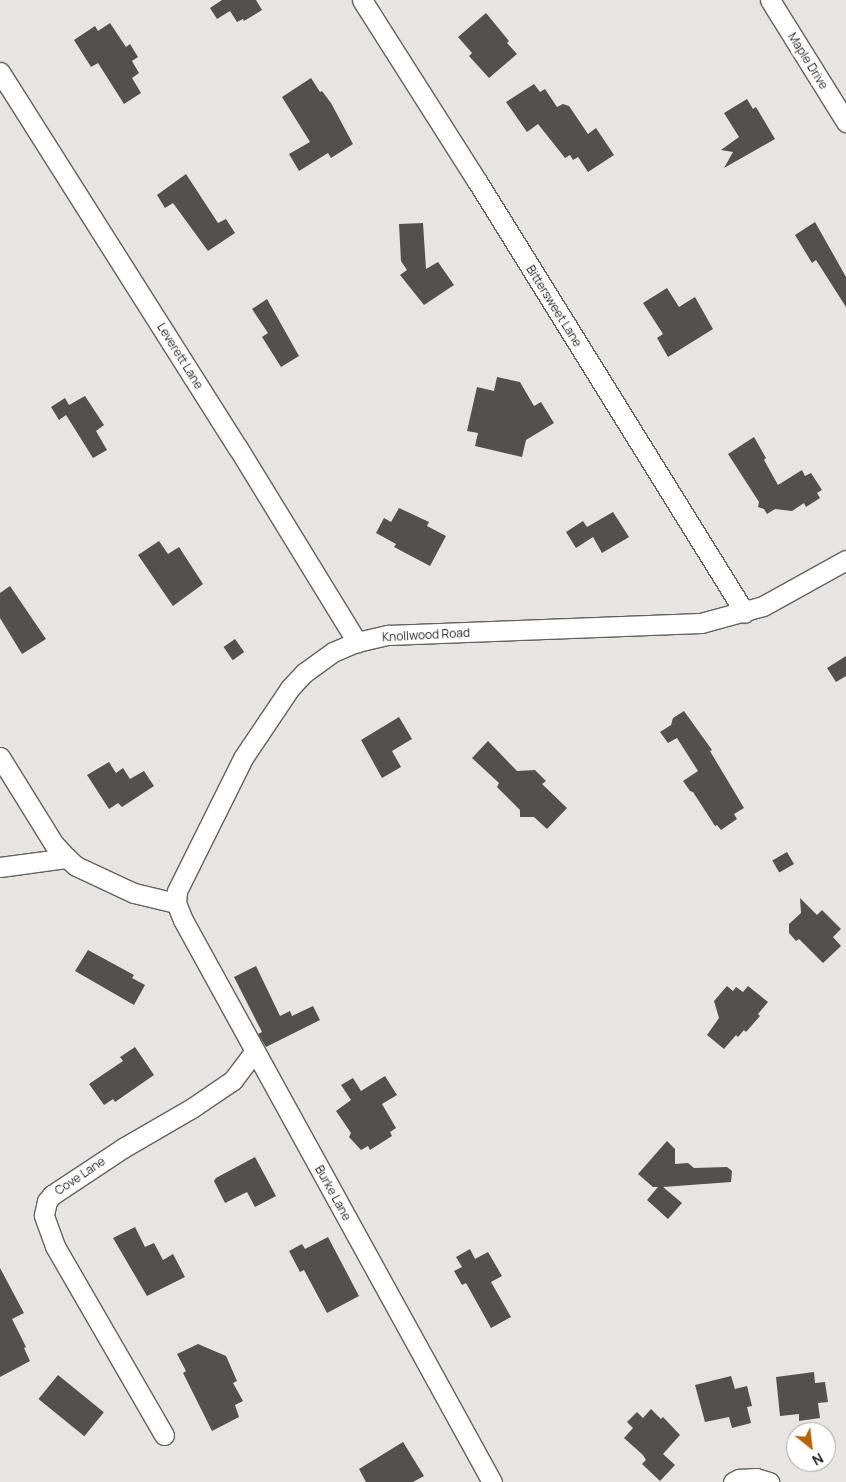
<!DOCTYPE html>
<style>
body{margin:0}
#map{position:relative;width:846px;height:1482px;overflow:hidden;background:#e7e4e2;font-family:Manrope,sans-serif}
div>[style]{position:absolute}
[style*='--x']{left:calc(var(--x)*1px);top:calc(var(--y)*1px);width:calc(var(--w)*1px);rotate:calc(var(--a)*1deg)}
.building>*{inset:0;background:#53504e;transform-origin:0 0}
.roads{filter:drop-shadow(1px 0 #646260) drop-shadow(-1px 0 #646260) drop-shadow(0 1px #646260) drop-shadow(0 -1px #646260)}
.minor>*{height:19px;margin:-9.5px;padding:0 9.5px;transform-origin:9.5px;border-radius:9.5px;background:#fff}
span{translate:-50% -50%;white-space:nowrap;text-align:center;line-height:1.15;-webkit-text-stroke:5px #fff;paint-order:stroke}
.street-label{font-size:12px;color:#201f1e}
.north{position:absolute;left:786px;top:1422px;width:50px;height:50px;box-sizing:border-box;background:#fff;border:1px solid #a6a5a5;border-radius:50%;rotate:151deg;font-size:14px;font-weight:700;line-height:20px;text-align:center;color:#201f1e}
.north::after{content:'';display:block;margin:auto;width:18px;height:22px;background:#bb6100;clip-path:polygon(50% 0,100% 100%,50% 72%,0 100%)}
</style>
<div id="map">
<div class="building">
<div style="clip-path:polygon(222px 0,256px 0,262px 10px,244px 21px,243px 19px,237px 22px,230px 11px,217px 19px,210px 8px)"></div>
<div style="clip-path:polygon(486px 13px,509px 41px,507px 43px,517px 54px,489px 78px,469px 56px,472px 53px,458px 37px)"></div>
<div style="clip-path:polygon(110px 23px,126px 47px,130px 44px,138px 57px,132px 61px,139px 73px,132px 78px,141px 93px,124px 104px,98px 63px,91px 67px,74px 40px,95px 26px,98px 31px)"></div>
<div style="clip-path:polygon(311px 78px,320px 92px,322px 91px,331px 103px,353px 144px,331px 158px,328px 153px,299px 171px,289px 154px,310px 142px,282px 97px)"></div>
<div style="clip-path:polygon(534px 84px,540px 92px,545px 89px,557px 107px,563px 104px,569px 106px,588px 134px,596px 128px,614px 155px,588px 172px,578px 157px,573px 160px,570px 155px,565px 158px,538px 124px,527px 132px,506px 102px)"></div>
<div style="clip-path:polygon(747px 99px,753px 109px,756px 107px,775px 139px,724px 168px,733px 152px,721px 150px,739px 137px,724px 113px)"></div>
<div style="clip-path:polygon(186px 174px,218px 223px,226px 219px,235px 233px,208px 251px,173px 203px,165px 208px,157px 195px)"></div>
<div style="clip-path:polygon(815px 222px,846px 277px,846px 307px,816px 260px,812px 263px,795px 235px)"></div>
<div style="clip-path:polygon(423px 223px,426px 269px,438px 262px,454px 285px,424px 305px,400px 275px,407px 270px,401px 261px,399px 224px)"></div>
<div style="clip-path:polygon(667px 288px,679px 307px,695px 297px,713px 329px,668px 357px,657px 338px,663px 334px,643px 303px)"></div>
<div style="clip-path:polygon(267px 299px,299px 356px,281px 367px,262px 337px,268px 333px,252px 309px)"></div>
<div style="clip-path:polygon(497px 377px,520px 382px,534px 406px,541px 402px,554px 423px,526px 440px,522px 457px,475px 446px,478px 433px,467px 431px,477px 387px,494px 391px)"></div>
<div style="clip-path:polygon(85px 396px,104px 425px,96px 431px,107px 450px,93px 458px,66px 415px,59px 420px,51px 407px,65px 398px,69px 405px)"></div>
<div style="clip-path:polygon(754px 437px,766px 458px,764px 460px,778px 485px,802px 470px,805px 476px,811px 473px,822px 490px,817px 493px,820px 498px,806px 507px,804px 503px,792px 511px,775px 509px,767px 514px,764px 509px,758px 507px,759px 502px,728px 454px)"></div>
<div style="clip-path:polygon(399px 508px,429px 522px,427px 526px,446px 536px,430px 566px,394px 547px,396px 544px,376px 533px,384px 518px,391px 522px)"></div>
<div style="clip-path:polygon(613px 512px,629px 537px,602px 553px,593px 537px,576px 548px,566px 532px,583px 521px,587px 527px)"></div>
<div style="clip-path:polygon(159px 541px,168px 554px,179px 547px,203px 584px,173px 606px,138px 555px)"></div>
<div style="clip-path:polygon(10px 586px,46px 639px,22px 654px,0 618px,0 593px)"></div>
<div style="left:235px;top:639px;width:16px;height:14px;rotate:55deg"></div>
<div style="clip-path:polygon(846px 656px,846px 676px,836px 682px,827px 668px)"></div>
<div style="clip-path:polygon(684px 711px,712px 750px,710px 751px,744px 808px,734px 814px,737px 819px,721px 830px,717px 825px,715px 826px,693px 792px,690px 791px,683px 781px,698px 771px,677px 738px,668px 743px,660px 732px,671px 725px,673px 718px)"></div>
<div style="clip-path:polygon(399px 717px,412px 739px,392px 751px,401px 767px,382px 778px,361px 740px)"></div>
<div style="clip-path:polygon(488px 741px,517px 771px,535px 770px,546px 781px,542px 784px,567px 808px,547px 829px,534px 817px,520px 817px,520px 810px,497px 787px,499px 783px,472px 758px)"></div>
<div style="clip-path:polygon(109px 762px,116px 773px,123px 768px,130px 779px,144px 771px,154px 786px,122px 807px,118px 803px,109px 809px,87px 775px)"></div>
<div style="left:787px;top:852px;width:14px;height:17px;rotate:60deg"></div>
<div style="clip-path:polygon(800px 898px,817px 915px,822px 910px,841px 929px,833px 937px,841px 946px,823px 963px,799px 939px,796px 941px,789px 933px,789px 924px,801px 913px)"></div>
<div style="clip-path:polygon(88px 950px,134px 975px,132px 978px,145px 985px,134px 1005px,75px 971px)"></div>
<div style="clip-path:polygon(256px 966px,280px 1016px,290px 1011px,292px 1016px,313px 1006px,320px 1020px,266px 1047px,258px 1034px,262px 1032px,234px 977px)"></div>
<div style="clip-path:polygon(727px 986px,733px 991px,736px 987px,743px 992px,748px 986px,768px 1002px,758px 1014px,760px 1016px,746px 1032px,744px 1030px,738px 1037px,736px 1035px,724px 1049px,707px 1035px,719px 1018px,714px 1001px)"></div>
<div style="clip-path:polygon(135px 1047px,154px 1075px,115px 1102px,113px 1099px,104px 1105px,89px 1084px,123px 1061px,120px 1057px)"></div>
<div style="clip-path:polygon(385px 1076px,397px 1095px,382px 1104px,396px 1128px,390px 1132px,392px 1136px,370px 1150px,368px 1146px,361px 1150px,349px 1137px,351px 1133px,336px 1111px,351px 1100px,341px 1085px,353px 1078px,361px 1091px)"></div>
<div style="clip-path:polygon(667px 1141px,675px 1149px,675px 1164px,688px 1163px,694px 1168px,727px 1167px,732px 1171px,731px 1182px,663px 1187px,682px 1203px,668px 1219px,647px 1200px,658px 1187px,653px 1187px,638px 1174px)"></div>
<div style="clip-path:polygon(255px 1157px,276px 1196px,255px 1207px,247px 1192px,225px 1203px,214px 1181px,216px 1178px)"></div>
<div style="clip-path:polygon(135px 1227px,145px 1247px,154px 1243px,163px 1260px,173px 1254px,185px 1277px,147px 1296px,113px 1238px)"></div>
<div style="clip-path:polygon(328px 1237px,359px 1296px,327px 1313px,304px 1270px,300px 1272px,289px 1251px,302px 1244px,305px 1249px)"></div>
<div style="clip-path:polygon(470px 1249px,475px 1259px,488px 1252px,502px 1276px,491px 1282px,511px 1317px,491px 1328px,466px 1283px,462px 1285px,454px 1271px,462px 1267px,456px 1257px)"></div>
<div style="clip-path:polygon(0 1268px,24px 1313px,12px 1319px,26px 1347px,24px 1348px,30px 1361px,0 1377px)"></div>
<div style="clip-path:polygon(198px 1344px,226px 1356px,237px 1381px,233px 1383px,243px 1401px,235px 1405px,239px 1417px,212px 1431px,183px 1373px,186px 1371px,177px 1354px)"></div>
<div style="clip-path:polygon(814px 1372px,815px 1383px,825px 1382px,828px 1402px,818px 1403px,820px 1418px,799px 1421px,799px 1414px,780px 1416px,776px 1377px)"></div>
<div style="left:58px;top:1375px;width:59px;height:31px;rotate:39deg"></div>
<div style="clip-path:polygon(731px 1376px,735px 1389px,747px 1386px,752px 1406px,747px 1407px,751px 1423px,732px 1428px,729px 1417px,705px 1422px,695px 1385px)"></div>
<div style="clip-path:polygon(651px 1409px,661px 1419px,663px 1417px,680px 1435px,663px 1454px,675px 1465px,660px 1481px,642px 1464px,646px 1460px,643px 1455px,624px 1438px,633px 1428px,627px 1422px,637px 1412px,643px 1418px)"></div>
<div style="clip-path:polygon(403px 1442px,424px 1476px,413px 1482px,366px 1482px,359px 1469px)"></div>
</div>
<div class="roads">
<div class="minor">
<div style="--x:362;--y:0;--w:214;--a:57.6"></div>
<div style="--x:477;--y:181;--w:508;--a:58.19"></div>
<div style="--x:770;--y:0;--w:144;--a:58.1"></div>
<div style="--x:0;--y:72;--w:445;--a:57.7"></div>
<div style="--x:238;--y:448;--w:228;--a:58.5"></div>
<div style="--x:0;--y:757;--w:102;--a:58.2"></div>
<div style="--x:54;--y:844;--w:19;--a:47"></div>
<div style="--x:0;--y:867;--w:68;--a:-7.7"></div>
<div style="--x:67;--y:858;--w:12;--a:42"></div>
<div style="--x:76;--y:866;--w:64;--a:25"></div>
<div style="--x:134;--y:893;--w:43;--a:13.4"></div>
<div style="--x:164;--y:1435;--w:218;--a:-120"></div>
<div style="--x:55;--y:1246;--w:33;--a:-110"></div>
<div style="--x:44;--y:1215;--w:14;--a:-78"></div>
<div style="--x:47;--y:1201;--w:8;--a:-50"></div>
<div style="--x:52;--y:1195;--w:85;--a:-33.5"></div>
<div style="--x:123;--y:1148;--w:80;--a:-30.1"></div>
<div style="--x:192;--y:1108;--w:50;--a:-34.3"></div>
<div style="--x:233;--y:1080;--w:36;--a:-53"></div>
<div style="--x:492;--y:1482;--w:641;--a:-118.8"></div>
<div style="--x:183;--y:920;--w:18;--a:-112"></div>
<div style="--x:176;--y:903;--w:12;--a:-85"></div>
<div style="--x:177;--y:891;--w:148;--a:-63.6"></div>
<div style="--x:243;--y:758;--w:84;--a:-56.1"></div>
<div style="--x:290;--y:688;--w:21;--a:-47"></div>
<div style="--x:304;--y:673;--w:36;--a:-36"></div>
<div style="--x:333;--y:652;--w:26;--a:-23"></div>
<div style="--x:357;--y:642;--w:32;--a:-13"></div>
<div style="--x:388;--y:635;--w:313;--a:-2.2"></div>
<div style="--x:701;--y:623;--w:64;--a:-15.3"></div>
<div style="--x:763;--y:606;--w:95;--a:-29"></div>
<div style="--x:733;--y:1482;--w:7;--a:-27"></div>
<div style="--x:739;--y:1479;--w:17;--a:-3"></div>
<div style="--x:756;--y:1478;--w:14;--a:17"></div>
</div>
</div>
<div class="street-label">
<span style="left:808px;top:61px;rotate:58deg">Maple Drive</span>
<span style="left:554px;top:306px;rotate:58deg">Bittersweet Lane</span>
<span style="left:180px;top:356px;rotate:58deg">Leverett Lane</span>
<span style="left:426px;top:635px;rotate:-3deg">Knollwood Road</span>
<span style="left:80px;top:1176px;rotate:-34deg">Cove Lane</span>
<span style="left:333px;top:1193px;rotate:61deg">Burke Lane</span>
</div>
<div class="north">N</div>
</div>
